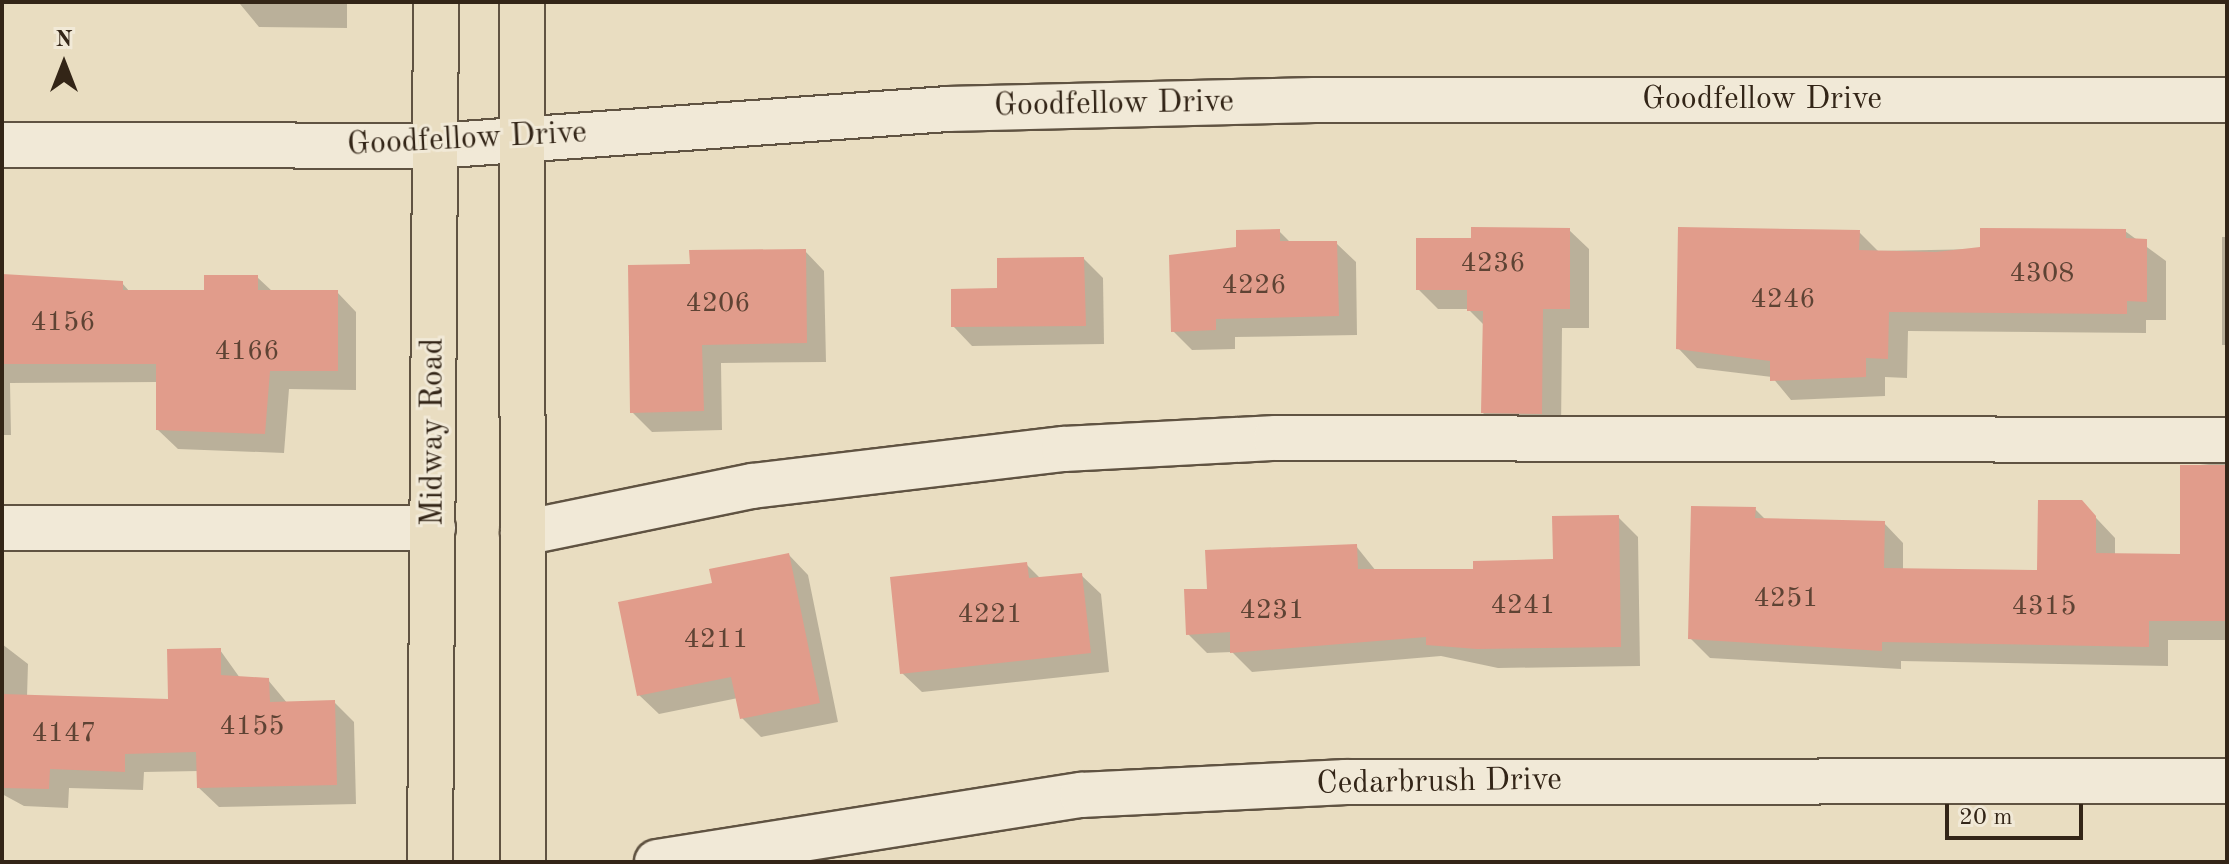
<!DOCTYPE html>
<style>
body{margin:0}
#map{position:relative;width:2229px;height:864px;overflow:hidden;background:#e9ddc1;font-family:"Old Standard TT",serif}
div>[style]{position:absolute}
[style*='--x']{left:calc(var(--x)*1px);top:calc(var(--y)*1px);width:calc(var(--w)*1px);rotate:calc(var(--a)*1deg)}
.shadow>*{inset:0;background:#0003;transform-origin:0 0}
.building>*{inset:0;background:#e19c8b}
.roads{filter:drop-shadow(2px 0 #605342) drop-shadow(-2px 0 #605342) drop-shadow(0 2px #605342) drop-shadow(0 -2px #605342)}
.minor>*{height:44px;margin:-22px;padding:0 22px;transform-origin:22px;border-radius:22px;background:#f1e9d7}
.major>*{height:44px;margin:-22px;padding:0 22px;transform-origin:22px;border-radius:22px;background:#e9ddc1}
span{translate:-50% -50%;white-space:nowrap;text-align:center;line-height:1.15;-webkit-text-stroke:6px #f1e9d7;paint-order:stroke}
.number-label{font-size:28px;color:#5e4334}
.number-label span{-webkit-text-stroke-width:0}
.street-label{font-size:32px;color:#332517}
.frame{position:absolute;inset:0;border:4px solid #332517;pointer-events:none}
.north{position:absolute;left:24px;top:24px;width:80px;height:80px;-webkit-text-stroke:6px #f1e9d7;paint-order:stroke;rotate:0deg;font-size:22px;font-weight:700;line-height:32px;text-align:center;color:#332517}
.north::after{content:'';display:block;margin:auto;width:28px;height:36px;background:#332517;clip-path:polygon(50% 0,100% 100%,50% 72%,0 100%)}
.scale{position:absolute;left:1945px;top:804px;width:138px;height:36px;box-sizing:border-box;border:4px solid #332517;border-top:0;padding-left:10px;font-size:24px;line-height:28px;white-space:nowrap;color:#332517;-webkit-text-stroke:6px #f1e9d7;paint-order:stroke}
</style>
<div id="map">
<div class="shadow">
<div style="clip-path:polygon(347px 2px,347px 28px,259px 27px,240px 4px,179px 2px)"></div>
<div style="clip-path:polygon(1569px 230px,1589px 249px,1589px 328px,1562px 328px,1561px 432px,1502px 432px,1483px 413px,1484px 325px,1468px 309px,1438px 309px,1418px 289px,1473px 240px)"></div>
<div style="clip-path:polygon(1279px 231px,1291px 243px,1336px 243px,1356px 262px,1357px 335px,1235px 337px,1235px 349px,1192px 350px,1173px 331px,1238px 248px)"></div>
<div style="clip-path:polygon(2125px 231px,2166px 261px,2166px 320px,2146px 320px,2146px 333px,1908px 331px,1907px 378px,1885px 377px,1885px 396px,1791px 400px,1772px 377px,1697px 368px,1678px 348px,1859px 232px,1878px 251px,1982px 249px)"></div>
<div style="left:2222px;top:237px;width:5px;height:108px"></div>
<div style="clip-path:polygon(805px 251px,824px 271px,826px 362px,721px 363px,722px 430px,652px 432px,632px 412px,692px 266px)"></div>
<div style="clip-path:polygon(1084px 259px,1103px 278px,1104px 344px,972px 346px,953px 326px,999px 290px)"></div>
<div style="clip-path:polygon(2px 277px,122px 283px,130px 292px,206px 292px,257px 277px,273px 292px,337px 292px,356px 312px,356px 390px,289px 389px,284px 453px,178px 449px,158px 430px,158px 382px,10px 383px,11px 435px,2px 435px)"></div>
<div style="clip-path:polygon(2227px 462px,2227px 640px,2168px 640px,2168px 666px,1901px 661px,1901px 669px,1710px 658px,1690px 638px,1755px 509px,1766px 520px,1884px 523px,1903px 543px,1903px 570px,2039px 572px,2081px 502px,2115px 538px,2115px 555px,2182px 556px,2182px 467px)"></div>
<div style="clip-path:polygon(1618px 517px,1638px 537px,1640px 666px,1498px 668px,1441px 656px,1252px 672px,1232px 652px,1207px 653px,1188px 634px,1209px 591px,1356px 546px,1376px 571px,1475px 571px,1555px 561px)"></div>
<div style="clip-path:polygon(789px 555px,808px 575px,838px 722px,761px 737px,742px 718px,738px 698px,659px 714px,639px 695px,714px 585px)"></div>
<div style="clip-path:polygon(1026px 564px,1041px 579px,1081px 575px,1101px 594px,1109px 672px,922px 692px,902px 673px)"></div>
<div style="clip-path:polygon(2px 644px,28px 664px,27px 697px,170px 702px,220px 650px,240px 678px,268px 680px,288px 704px,334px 702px,354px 722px,356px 804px,219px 807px,199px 788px,199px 771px,144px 772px,143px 790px,69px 788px,68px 808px,24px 806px,2px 794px)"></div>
</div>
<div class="building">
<div style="clip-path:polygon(1471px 227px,1570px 228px,1570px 309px,1543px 309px,1542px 414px,1481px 413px,1483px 311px,1467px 311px,1467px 290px,1416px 290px,1416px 238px,1471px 238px)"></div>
<div style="clip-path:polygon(1678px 227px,1860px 230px,1859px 250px,1936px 252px,1980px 247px,1980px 228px,2126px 229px,2126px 238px,2147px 239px,2147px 302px,2127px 301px,2127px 314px,1889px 312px,1888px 359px,1866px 358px,1866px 377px,1770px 381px,1770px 361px,1676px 349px)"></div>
<div style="clip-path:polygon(1280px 229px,1280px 241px,1337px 241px,1339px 316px,1216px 319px,1216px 330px,1171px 332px,1169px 255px,1236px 247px,1236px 230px)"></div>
<div style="clip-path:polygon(806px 249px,807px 343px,702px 345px,704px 411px,630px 413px,628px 265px,690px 264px,689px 250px)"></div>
<div style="clip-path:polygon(1084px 257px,1086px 326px,951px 327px,951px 289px,997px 288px,997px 258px)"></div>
<div style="clip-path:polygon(2px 274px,123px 281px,123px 290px,204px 290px,204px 275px,258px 275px,258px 290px,338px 290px,338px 371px,270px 371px,265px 434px,156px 430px,156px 364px,2px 364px)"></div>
<div style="clip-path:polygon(2180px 465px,2227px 465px,2227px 621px,2149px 621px,2149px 647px,1882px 642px,1882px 651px,1688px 639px,1691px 506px,1756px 507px,1755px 518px,1885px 521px,1884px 568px,2037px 570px,2038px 500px,2082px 500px,2096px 516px,2096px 553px,2180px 554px)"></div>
<div style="clip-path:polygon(1619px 515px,1621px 647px,1477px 649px,1426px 645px,1426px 637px,1230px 653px,1230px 632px,1186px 635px,1184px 589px,1207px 589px,1205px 550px,1357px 544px,1358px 569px,1473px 569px,1473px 561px,1553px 559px,1552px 516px)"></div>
<div style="clip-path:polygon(789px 553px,820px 703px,740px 719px,731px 677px,637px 696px,618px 602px,712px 583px,709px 569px)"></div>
<div style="clip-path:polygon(1027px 562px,1029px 578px,1082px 573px,1091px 653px,900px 674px,890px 577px)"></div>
<div style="clip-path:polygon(221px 648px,221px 675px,269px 678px,270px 702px,335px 700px,337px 785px,197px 788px,196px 752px,125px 754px,125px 772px,50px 769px,49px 789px,3px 788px,2px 694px,168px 699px,167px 649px)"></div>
</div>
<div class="roads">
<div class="minor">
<div style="--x:2;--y:145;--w:433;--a:0.1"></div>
<div style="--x:435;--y:146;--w:513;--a:-4.13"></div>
<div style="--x:947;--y:109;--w:368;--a:-1.4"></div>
<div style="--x:1315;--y:100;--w:912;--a:0"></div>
<div style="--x:2;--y:528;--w:431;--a:0"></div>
<div style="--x:523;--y:533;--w:234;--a:-11.6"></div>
<div style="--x:752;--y:486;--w:314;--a:-6.8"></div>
<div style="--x:1064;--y:449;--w:212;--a:-3"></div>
<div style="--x:1276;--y:438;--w:951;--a:0.12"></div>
<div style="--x:657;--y:862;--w:430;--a:-9"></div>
<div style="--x:1082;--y:795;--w:263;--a:-2.8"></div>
<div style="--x:1345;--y:782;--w:882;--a:-0.06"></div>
</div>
<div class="major">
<div style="--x:522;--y:2;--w:860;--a:89.93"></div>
<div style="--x:430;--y:862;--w:860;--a:-89.6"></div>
</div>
</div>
<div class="number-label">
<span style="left:1493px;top:264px">4236</span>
<span style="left:2042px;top:274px">4308</span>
<span style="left:1254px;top:286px">4226</span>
<span style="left:1783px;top:300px">4246</span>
<span style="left:718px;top:304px">4206</span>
<span style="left:63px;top:323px">4156</span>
<span style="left:247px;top:352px">4166</span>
<span style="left:1786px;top:599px">4251</span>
<span style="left:1523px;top:606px">4241</span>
<span style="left:2044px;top:607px">4315</span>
<span style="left:1272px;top:611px">4231</span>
<span style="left:990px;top:615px">4221</span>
<span style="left:716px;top:640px">4211</span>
<span style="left:252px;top:727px">4155</span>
<span style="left:64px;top:734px">4147</span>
</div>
<div class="street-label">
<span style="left:1762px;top:100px">Goodfellow Drive</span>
<span style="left:1114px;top:105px;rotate:-1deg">Goodfellow Drive</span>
<span style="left:467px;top:140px;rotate:-3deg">Goodfellow Drive</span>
<span style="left:434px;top:432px;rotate:-90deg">Midway Road</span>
<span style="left:1439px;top:783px;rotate:-1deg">Cedarbrush Drive</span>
</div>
<div class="frame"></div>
<div class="north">N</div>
<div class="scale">20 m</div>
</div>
